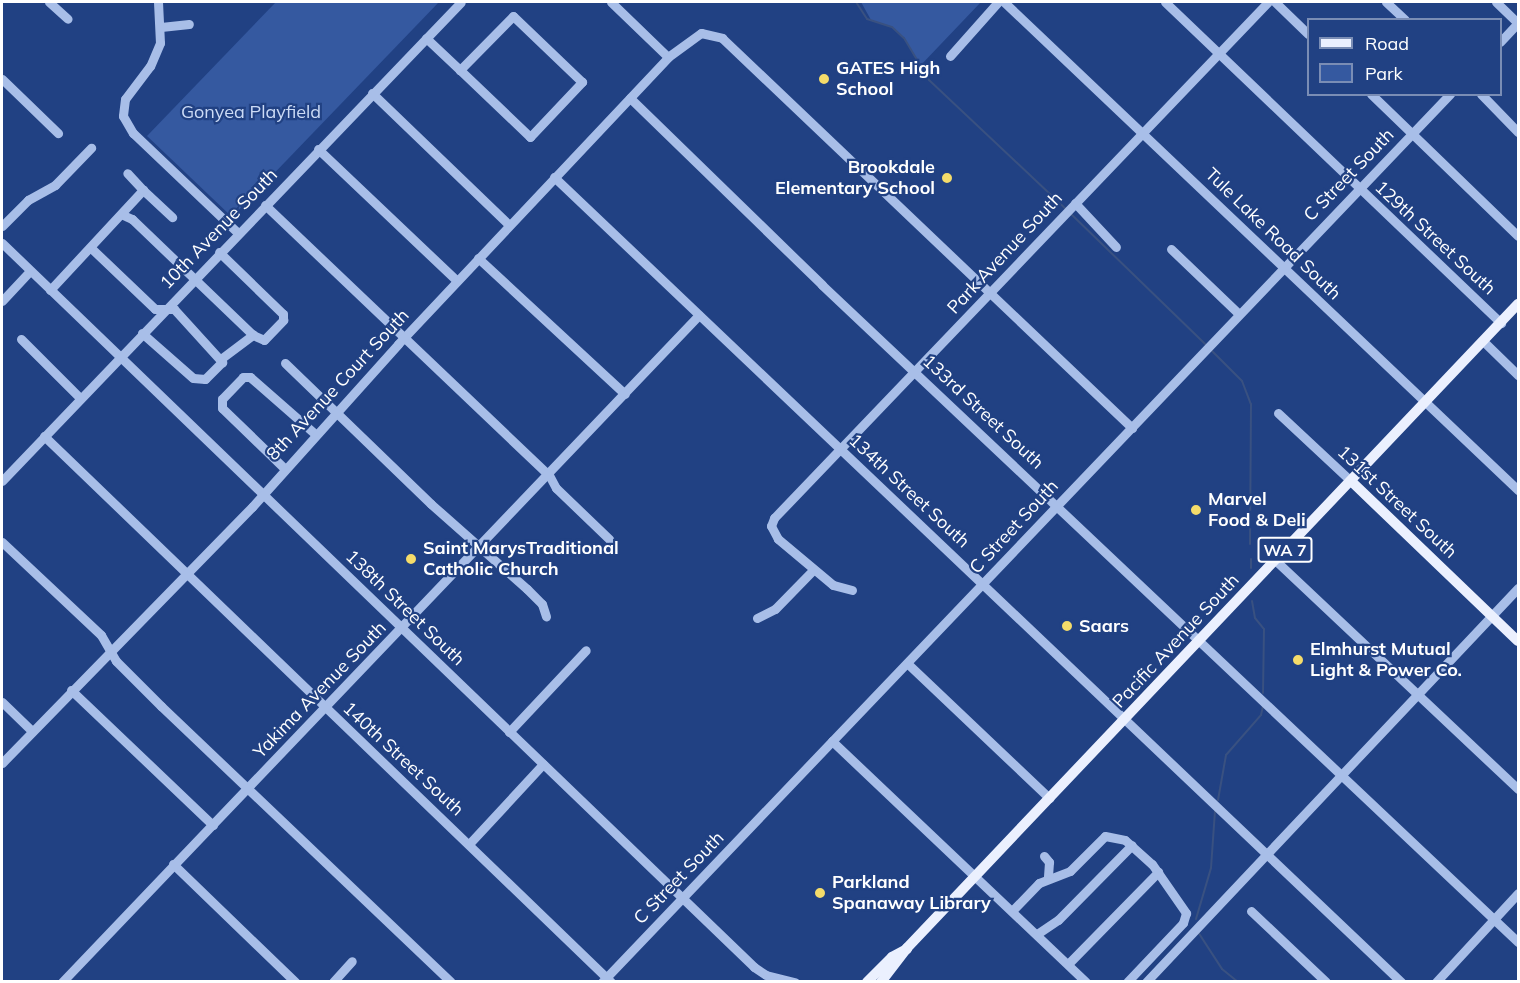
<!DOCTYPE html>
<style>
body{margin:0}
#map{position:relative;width:1520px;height:983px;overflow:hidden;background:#214183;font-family:Mulish,sans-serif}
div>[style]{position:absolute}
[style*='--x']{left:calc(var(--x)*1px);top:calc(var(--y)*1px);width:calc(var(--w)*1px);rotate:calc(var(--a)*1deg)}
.green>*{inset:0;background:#3559a0}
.stream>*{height:2px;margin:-1px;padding:0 1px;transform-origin:1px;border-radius:1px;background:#395181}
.minor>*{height:9px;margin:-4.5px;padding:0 4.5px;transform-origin:4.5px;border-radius:4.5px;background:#a8bee8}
.major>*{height:10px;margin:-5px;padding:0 5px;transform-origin:5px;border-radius:5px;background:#ebf0fe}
.dots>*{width:16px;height:16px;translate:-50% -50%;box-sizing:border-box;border:3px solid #214183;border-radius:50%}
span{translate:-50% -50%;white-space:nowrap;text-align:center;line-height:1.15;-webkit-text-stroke:4.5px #214183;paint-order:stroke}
.shield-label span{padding:2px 4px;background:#214183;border:2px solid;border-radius:4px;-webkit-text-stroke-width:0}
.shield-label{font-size:16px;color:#fff;font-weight:700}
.poi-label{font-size:18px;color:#fff;font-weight:700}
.left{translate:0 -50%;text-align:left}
.right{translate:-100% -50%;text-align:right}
.park-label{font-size:18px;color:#ccdbf6}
.street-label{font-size:18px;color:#fff}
.frame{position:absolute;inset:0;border:3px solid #fff;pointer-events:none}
.legend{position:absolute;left:1307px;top:18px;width:195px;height:78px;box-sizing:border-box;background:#214183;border:2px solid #7a8db5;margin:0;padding:8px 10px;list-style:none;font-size:18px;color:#fff}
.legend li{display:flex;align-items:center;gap:12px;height:30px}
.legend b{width:30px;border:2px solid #7a8db5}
</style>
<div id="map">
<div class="green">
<div style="clip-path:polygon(276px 2px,439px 2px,232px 217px,147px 136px)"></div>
<div style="clip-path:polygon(861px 2px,981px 2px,920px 66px,904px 38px,892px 27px,871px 20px)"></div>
</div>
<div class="stream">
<div style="--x:856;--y:2;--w:20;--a:57"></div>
<div style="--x:867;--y:19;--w:26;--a:18"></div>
<div style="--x:892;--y:27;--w:16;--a:43"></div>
<div style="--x:904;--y:38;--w:49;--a:59.2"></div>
<div style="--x:929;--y:80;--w:188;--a:43.3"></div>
<div style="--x:1070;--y:213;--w:190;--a:44.1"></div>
<div style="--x:1210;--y:349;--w:45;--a:45"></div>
<div style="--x:1242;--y:381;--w:25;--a:69"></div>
<div style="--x:1251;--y:404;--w:140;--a:90.4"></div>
<div style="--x:1251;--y:559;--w:9;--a:90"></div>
<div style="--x:1252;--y:601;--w:17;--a:80"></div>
<div style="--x:1255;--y:618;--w:14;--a:51"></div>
<div style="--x:1264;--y:629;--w:64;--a:90.9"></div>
<div style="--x:1218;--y:800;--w:46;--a:-79.9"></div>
<div style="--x:1226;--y:755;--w:53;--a:-48.8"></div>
<div style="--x:1261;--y:715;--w:9;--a:-77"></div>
<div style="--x:1196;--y:919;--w:53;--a:-73.6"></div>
<div style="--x:1211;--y:868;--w:57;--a:-86"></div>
<div style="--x:1198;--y:932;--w:44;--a:57"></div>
<div style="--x:1222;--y:969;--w:21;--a:39"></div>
</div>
<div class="minor">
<div style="--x:49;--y:2;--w:25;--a:42"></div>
<div style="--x:158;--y:2;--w:41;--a:87.2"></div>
<div style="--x:160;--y:43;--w:25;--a:113"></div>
<div style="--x:150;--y:66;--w:41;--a:127.1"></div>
<div style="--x:125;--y:99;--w:17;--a:97"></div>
<div style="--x:123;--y:116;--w:20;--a:60"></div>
<div style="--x:133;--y:133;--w:145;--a:43.6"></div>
<div style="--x:611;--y:2;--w:79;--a:44"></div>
<div style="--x:1004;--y:2;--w:709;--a:43.51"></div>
<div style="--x:1165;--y:2;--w:465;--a:43.7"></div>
<div style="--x:1275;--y:2;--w:46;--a:44.1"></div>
<div style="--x:1386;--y:2;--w:26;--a:43"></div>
<div style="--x:1496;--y:2;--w:30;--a:44"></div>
<div style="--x:161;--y:27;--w:28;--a:-6"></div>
<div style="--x:426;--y:38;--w:47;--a:43.3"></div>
<div style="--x:460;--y:70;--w:97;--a:43.7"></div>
<div style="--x:530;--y:137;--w:76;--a:-46.6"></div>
<div style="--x:582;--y:82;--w:95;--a:-136.3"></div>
<div style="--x:513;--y:16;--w:76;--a:134.5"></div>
<div style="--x:1500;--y:42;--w:26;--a:-47"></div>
<div style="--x:950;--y:56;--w:72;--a:-48.4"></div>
<div style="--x:2;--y:79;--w:78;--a:44"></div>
<div style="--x:372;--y:93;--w:190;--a:43.9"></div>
<div style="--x:1371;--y:94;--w:204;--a:44"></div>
<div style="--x:1481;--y:94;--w:53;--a:45.8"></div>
<div style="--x:630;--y:98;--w:268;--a:44.2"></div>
<div style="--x:822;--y:285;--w:957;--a:43.35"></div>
<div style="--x:318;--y:149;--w:190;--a:43.5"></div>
<div style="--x:554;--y:177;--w:1169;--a:43.54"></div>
<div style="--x:143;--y:190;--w:40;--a:43"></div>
<div style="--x:1075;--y:203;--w:60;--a:47"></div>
<div style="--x:265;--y:205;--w:392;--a:43.6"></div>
<div style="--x:549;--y:475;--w:15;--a:62"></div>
<div style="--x:556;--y:488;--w:74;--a:43.9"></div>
<div style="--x:123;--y:215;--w:10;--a:24"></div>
<div style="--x:132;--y:219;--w:168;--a:43.8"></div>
<div style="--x:253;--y:335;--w:12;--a:24"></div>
<div style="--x:264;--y:340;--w:28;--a:-46"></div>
<div style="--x:283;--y:320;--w:6;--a:-90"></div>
<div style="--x:283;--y:314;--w:89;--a:-135.9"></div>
<div style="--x:2;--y:226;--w:37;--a:-45"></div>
<div style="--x:28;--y:200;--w:31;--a:-29"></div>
<div style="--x:55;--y:185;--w:52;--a:-45.8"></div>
<div style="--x:2;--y:243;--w:1044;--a:43.91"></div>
<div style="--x:754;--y:967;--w:14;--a:34"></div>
<div style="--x:766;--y:975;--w:30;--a:14"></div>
<div style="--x:91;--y:248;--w:88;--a:43.6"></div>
<div style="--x:155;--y:309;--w:19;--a:0"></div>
<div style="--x:174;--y:309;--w:72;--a:47.8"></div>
<div style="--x:222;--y:362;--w:24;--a:135"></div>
<div style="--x:205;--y:379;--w:12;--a:-175"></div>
<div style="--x:193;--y:378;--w:68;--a:-138.6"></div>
<div style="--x:1171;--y:249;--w:94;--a:43.7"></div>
<div style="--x:478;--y:258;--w:200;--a:42.8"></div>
<div style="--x:50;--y:290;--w:137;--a:-47.1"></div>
<div style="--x:143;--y:190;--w:23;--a:-133"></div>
<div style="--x:2;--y:301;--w:41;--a:-47"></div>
<div style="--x:21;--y:339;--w:83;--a:45"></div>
<div style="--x:1483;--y:341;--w:49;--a:44.2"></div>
<div style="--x:222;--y:358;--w:39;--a:-37"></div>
<div style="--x:285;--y:363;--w:203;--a:44"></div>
<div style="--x:431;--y:504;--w:128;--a:41.5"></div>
<div style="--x:527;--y:589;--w:21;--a:45"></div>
<div style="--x:542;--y:604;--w:13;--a:72"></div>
<div style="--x:1278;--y:413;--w:100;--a:43"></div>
<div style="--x:44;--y:436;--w:787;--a:43.92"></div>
<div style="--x:284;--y:468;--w:86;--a:-135.9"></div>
<div style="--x:222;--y:408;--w:9;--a:-90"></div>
<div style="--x:222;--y:399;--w:30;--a:-46"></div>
<div style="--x:243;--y:377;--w:7;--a:0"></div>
<div style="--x:250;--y:377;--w:86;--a:41.2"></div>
<div style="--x:2;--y:481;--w:663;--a:-46.22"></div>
<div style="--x:2;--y:542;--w:136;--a:43.2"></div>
<div style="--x:101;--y:635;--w:30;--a:60"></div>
<div style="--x:116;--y:661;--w:64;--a:45"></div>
<div style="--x:161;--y:706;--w:400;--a:43.6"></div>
<div style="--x:1275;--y:560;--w:334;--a:43.3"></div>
<div style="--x:852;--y:590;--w:20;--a:-165"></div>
<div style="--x:833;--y:585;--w:72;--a:-140.1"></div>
<div style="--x:778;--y:539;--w:15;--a:-118"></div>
<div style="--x:771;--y:526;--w:9;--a:-69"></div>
<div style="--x:774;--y:518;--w:714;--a:-46.25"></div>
<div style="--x:757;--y:618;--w:20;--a:-27"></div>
<div style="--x:775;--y:609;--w:54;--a:-45.7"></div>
<div style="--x:908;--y:664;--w:195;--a:43.5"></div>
<div style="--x:71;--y:690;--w:196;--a:43.6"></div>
<div style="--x:2;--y:702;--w:42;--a:44"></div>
<div style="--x:509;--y:732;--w:112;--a:-46.8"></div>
<div style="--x:832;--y:741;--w:350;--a:43.5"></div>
<div style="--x:2;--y:763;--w:358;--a:-45.7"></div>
<div style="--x:252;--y:507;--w:219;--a:-48.1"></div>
<div style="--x:398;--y:344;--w:394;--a:-46.7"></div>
<div style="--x:668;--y:57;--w:41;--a:-36"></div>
<div style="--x:701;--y:33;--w:22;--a:13"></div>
<div style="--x:722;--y:38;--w:566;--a:43.57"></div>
<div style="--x:469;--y:844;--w:109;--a:-47.2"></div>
<div style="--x:1044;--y:856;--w:8;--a:50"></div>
<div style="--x:1049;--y:862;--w:16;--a:94"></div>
<div style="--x:173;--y:864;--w:170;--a:44"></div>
<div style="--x:1012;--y:911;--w:39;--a:-46"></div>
<div style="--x:1039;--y:883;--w:33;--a:-21"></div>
<div style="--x:1070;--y:871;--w:49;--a:-45"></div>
<div style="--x:1105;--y:836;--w:20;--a:11"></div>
<div style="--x:1125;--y:840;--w:36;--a:42"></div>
<div style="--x:1152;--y:864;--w:60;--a:55.2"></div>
<div style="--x:1186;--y:913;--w:10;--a:107"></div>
<div style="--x:1183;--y:923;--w:81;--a:133.5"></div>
<div style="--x:1251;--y:911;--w:103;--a:43.4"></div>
<div style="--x:1037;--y:934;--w:25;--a:-34"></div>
<div style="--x:1058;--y:920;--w:105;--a:-45.4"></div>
<div style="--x:1068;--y:964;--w:129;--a:-45.6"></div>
<div style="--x:62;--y:982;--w:922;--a:-46.32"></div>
<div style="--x:333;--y:982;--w:28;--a:-48"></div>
<div style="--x:602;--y:982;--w:1228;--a:-46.32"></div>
<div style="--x:1146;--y:982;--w:542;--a:-46.65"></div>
<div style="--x:1436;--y:982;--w:121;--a:-47.3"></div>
</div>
<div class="major">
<div style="--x:1351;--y:481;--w:231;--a:43.8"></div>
<div style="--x:867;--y:982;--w:35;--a:-45"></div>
<div style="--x:892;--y:957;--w:17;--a:-28"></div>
<div style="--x:881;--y:982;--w:43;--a:-52.6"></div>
<div style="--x:907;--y:948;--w:888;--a:-46.51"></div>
</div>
<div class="dots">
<div style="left:824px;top:79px;background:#f5dc6a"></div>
<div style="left:947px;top:178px;background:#f5dc6a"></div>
<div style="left:1196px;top:510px;background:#f5dc6a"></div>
<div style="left:411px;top:559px;background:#f5dc6a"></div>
<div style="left:1067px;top:626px;background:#f5dc6a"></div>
<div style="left:1298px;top:660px;background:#f5dc6a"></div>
<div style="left:820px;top:893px;background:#f5dc6a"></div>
</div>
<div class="shield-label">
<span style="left:1285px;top:550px">WA 7</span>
</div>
<div class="poi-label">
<span class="left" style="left:836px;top:79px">GATES High<br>School</span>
<span class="right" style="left:935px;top:178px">Brookdale<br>Elementary School</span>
<span class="left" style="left:1208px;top:510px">Marvel<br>Food &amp; Deli</span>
<span class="left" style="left:423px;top:559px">Saint MarysTraditional<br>Catholic Church</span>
<span class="left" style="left:1079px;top:626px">Saars</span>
<span class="left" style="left:1310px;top:660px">Elmhurst Mutual<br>Light &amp; Power Co.</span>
<span class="left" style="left:832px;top:893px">Parkland<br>Spanaway Library</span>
</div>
<div class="park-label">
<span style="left:251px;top:112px">Gonyea Playfield</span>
</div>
<div class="street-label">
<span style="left:1349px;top:175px;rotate:-46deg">C Street South</span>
<span style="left:219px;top:229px;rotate:-46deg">10th Avenue South</span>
<span style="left:1273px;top:234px;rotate:44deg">Tule Lake Road South</span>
<span style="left:1435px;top:238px;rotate:43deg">129th Street South</span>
<span style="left:1005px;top:253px;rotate:-47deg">Park Avenue South</span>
<span style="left:338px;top:385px;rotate:-47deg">8th Avenue Court South</span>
<span style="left:983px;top:412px;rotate:43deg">133rd Street South</span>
<span style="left:909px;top:491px;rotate:43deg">134th Street South</span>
<span style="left:1397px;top:502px;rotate:43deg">131st Street South</span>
<span style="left:1014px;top:527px;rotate:-47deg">C Street South</span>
<span style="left:405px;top:608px;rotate:44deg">138th Street South</span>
<span style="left:1176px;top:641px;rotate:-47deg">Pacific Avenue South</span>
<span style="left:320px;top:690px;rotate:-46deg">Yakima Avenue South</span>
<span style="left:403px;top:759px;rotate:43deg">140th Street South</span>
<span style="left:679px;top:878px;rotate:-46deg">C Street South</span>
</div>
<div class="frame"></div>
<ul class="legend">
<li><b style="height:8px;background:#ebf0fe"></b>Road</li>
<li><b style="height:16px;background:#3559a0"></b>Park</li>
</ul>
</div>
